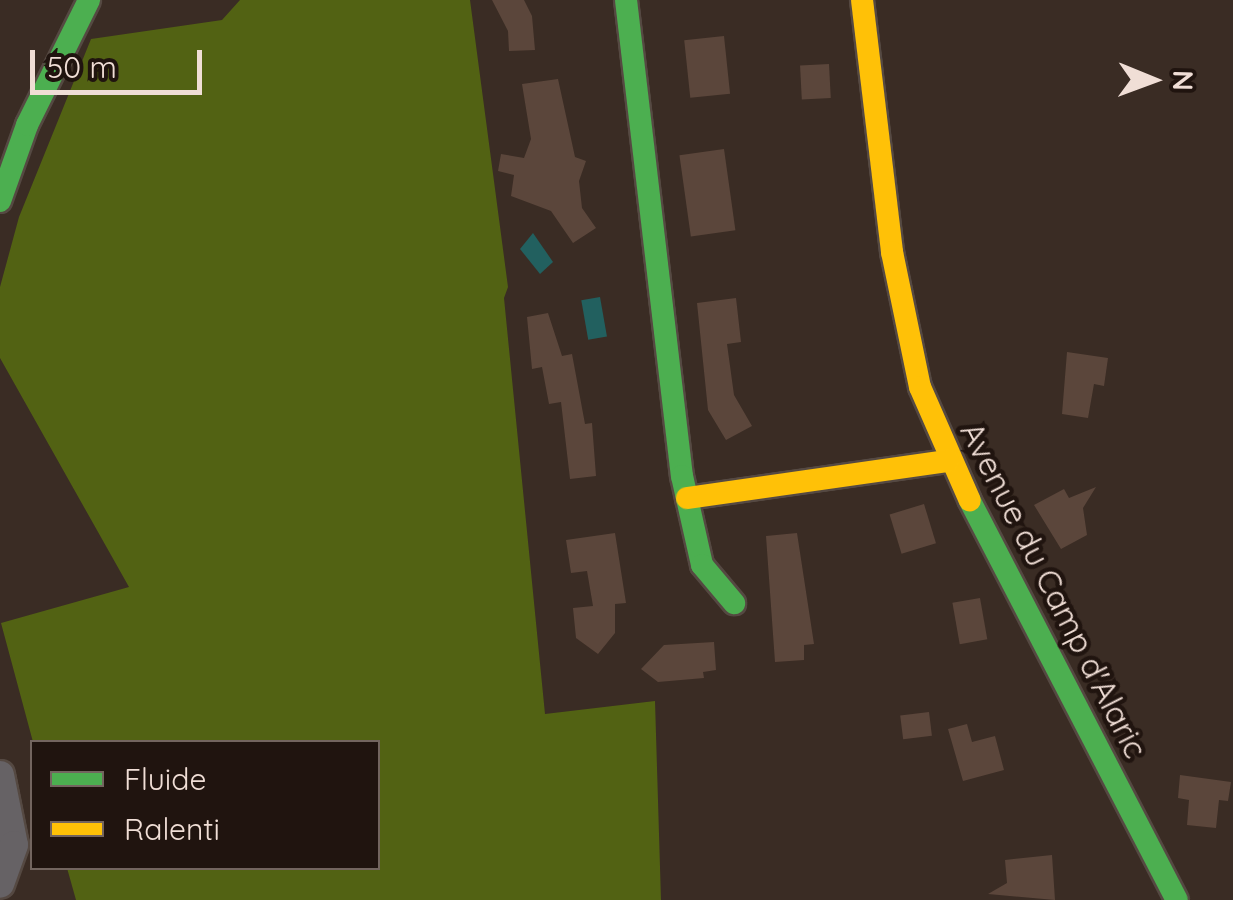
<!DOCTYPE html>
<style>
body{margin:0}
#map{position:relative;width:1233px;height:900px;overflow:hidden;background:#3a2c24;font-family:Quicksand,sans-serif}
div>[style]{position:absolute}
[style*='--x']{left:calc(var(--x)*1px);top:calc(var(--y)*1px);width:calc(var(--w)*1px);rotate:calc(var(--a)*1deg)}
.forest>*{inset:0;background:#526213}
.water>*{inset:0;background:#22605f;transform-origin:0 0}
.building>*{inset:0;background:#5b463b;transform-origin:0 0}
.roads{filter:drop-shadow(2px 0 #554942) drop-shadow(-2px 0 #554942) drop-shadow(0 2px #554942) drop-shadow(0 -2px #554942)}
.street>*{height:28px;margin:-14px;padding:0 14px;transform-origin:14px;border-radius:14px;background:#666265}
.fast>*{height:22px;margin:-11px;padding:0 11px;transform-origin:11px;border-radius:11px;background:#4caf50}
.slow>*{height:22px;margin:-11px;padding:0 11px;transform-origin:11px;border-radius:11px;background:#ffc107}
span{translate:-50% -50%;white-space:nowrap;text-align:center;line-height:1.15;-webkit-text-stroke:9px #20140f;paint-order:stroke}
.street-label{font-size:32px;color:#f0ded6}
.legend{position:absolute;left:30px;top:740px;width:350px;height:130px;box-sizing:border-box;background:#20140f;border:2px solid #73655f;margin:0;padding:12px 18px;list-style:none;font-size:30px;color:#f0ded6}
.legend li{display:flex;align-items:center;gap:20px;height:50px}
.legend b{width:50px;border:2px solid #73655f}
.north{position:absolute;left:1103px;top:30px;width:100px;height:100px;-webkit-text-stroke:8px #20140f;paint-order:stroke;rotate:91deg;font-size:28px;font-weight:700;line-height:40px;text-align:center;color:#f0ded6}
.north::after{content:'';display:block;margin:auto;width:35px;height:45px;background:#f0ded6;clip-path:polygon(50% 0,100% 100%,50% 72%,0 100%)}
.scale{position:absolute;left:30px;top:50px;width:172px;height:45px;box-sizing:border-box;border:5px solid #f0ded6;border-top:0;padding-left:12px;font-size:30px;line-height:35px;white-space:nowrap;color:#f0ded6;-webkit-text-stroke:8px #20140f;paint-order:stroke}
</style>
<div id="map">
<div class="forest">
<div style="clip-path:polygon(240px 0,470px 0,508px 287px,504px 298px,545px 714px,655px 701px,661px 900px,76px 900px,67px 868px,378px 868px,378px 742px,33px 742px,1px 623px,129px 587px,0 358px,0 287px,19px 217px,91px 39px,222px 20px)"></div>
</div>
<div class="water">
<div style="clip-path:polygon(533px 233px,553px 262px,540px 274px,520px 249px)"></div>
<div style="left:600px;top:297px;width:40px;height:19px;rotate:80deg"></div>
</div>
<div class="building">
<div style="clip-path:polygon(492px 0,524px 0,532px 16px,535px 50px,509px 51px,508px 31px)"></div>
<div style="left:724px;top:36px;width:58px;height:40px;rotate:84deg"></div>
<div style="left:829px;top:64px;width:34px;height:29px;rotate:87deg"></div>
<div style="clip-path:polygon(558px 79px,575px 157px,586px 161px,579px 181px,582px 208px,596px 228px,573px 243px,551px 211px,511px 196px,514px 175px,498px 171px,501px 154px,524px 158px,531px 139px,522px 84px)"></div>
<div style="left:724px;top:149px;width:82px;height:45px;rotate:82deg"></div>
<div style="clip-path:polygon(736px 298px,741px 342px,727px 344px,734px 395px,752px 426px,726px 440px,708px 410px,697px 303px)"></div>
<div style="clip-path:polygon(548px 313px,562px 356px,572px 354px,585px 424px,592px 423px,596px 476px,570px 479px,561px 402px,549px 404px,542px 367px,532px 369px,527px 317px)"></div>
<div style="clip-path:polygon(1067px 352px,1108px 358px,1104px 386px,1094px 384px,1088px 418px,1062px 414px)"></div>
<div style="clip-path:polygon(1096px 487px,1083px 508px,1087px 535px,1061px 549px,1034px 505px,1064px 489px,1069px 498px)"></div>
<div style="left:924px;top:504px;width:41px;height:36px;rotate:73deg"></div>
<div style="clip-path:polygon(615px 533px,626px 603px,615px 604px,615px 633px,598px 654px,576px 638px,573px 608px,593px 606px,587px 571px,571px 573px,566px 540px)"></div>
<div style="clip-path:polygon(797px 533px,814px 644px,804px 645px,804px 660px,775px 662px,766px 536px)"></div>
<div style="left:980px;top:598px;width:42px;height:28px;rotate:80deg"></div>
<div style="clip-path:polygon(714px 642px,716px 670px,703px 672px,704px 678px,658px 682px,641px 669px,664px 645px)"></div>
<div style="left:929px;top:712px;width:24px;height:29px;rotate:83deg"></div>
<div style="clip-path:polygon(967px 724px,972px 742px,995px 736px,1004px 770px,963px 781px,948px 729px)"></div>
<div style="clip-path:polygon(1180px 775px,1231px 782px,1228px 801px,1219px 800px,1216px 828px,1187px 825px,1189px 800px,1178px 798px)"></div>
<div style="clip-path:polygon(1052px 855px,1055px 900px,988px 894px,1007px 883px,1005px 860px)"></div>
</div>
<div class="roads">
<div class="street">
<div style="--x:0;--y:775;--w:71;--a:78.7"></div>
<div style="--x:14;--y:845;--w:41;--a:109.7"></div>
</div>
<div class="fast">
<div style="--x:626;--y:0;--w:479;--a:83.3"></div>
<div style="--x:682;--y:476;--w:91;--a:77.3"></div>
<div style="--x:702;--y:565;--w:50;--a:49.9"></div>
<div style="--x:0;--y:201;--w:81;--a:-70.4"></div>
<div style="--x:27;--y:125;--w:140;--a:-63.6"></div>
<div style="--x:970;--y:501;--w:449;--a:62.6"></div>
</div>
<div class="slow">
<div style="--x:862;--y:0;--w:254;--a:83.2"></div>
<div style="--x:892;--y:252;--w:138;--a:78.3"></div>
<div style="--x:920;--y:387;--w:124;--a:66.3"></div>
<div style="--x:687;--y:498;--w:264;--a:-8.1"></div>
</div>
</div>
<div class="street-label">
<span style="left:1054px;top:590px;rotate:63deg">Avenue du Camp d'Alaric</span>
</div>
<ul class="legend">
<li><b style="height:12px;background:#4caf50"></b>Fluide</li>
<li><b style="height:12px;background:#ffc107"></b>Ralenti</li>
</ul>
<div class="north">N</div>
<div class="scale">50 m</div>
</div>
